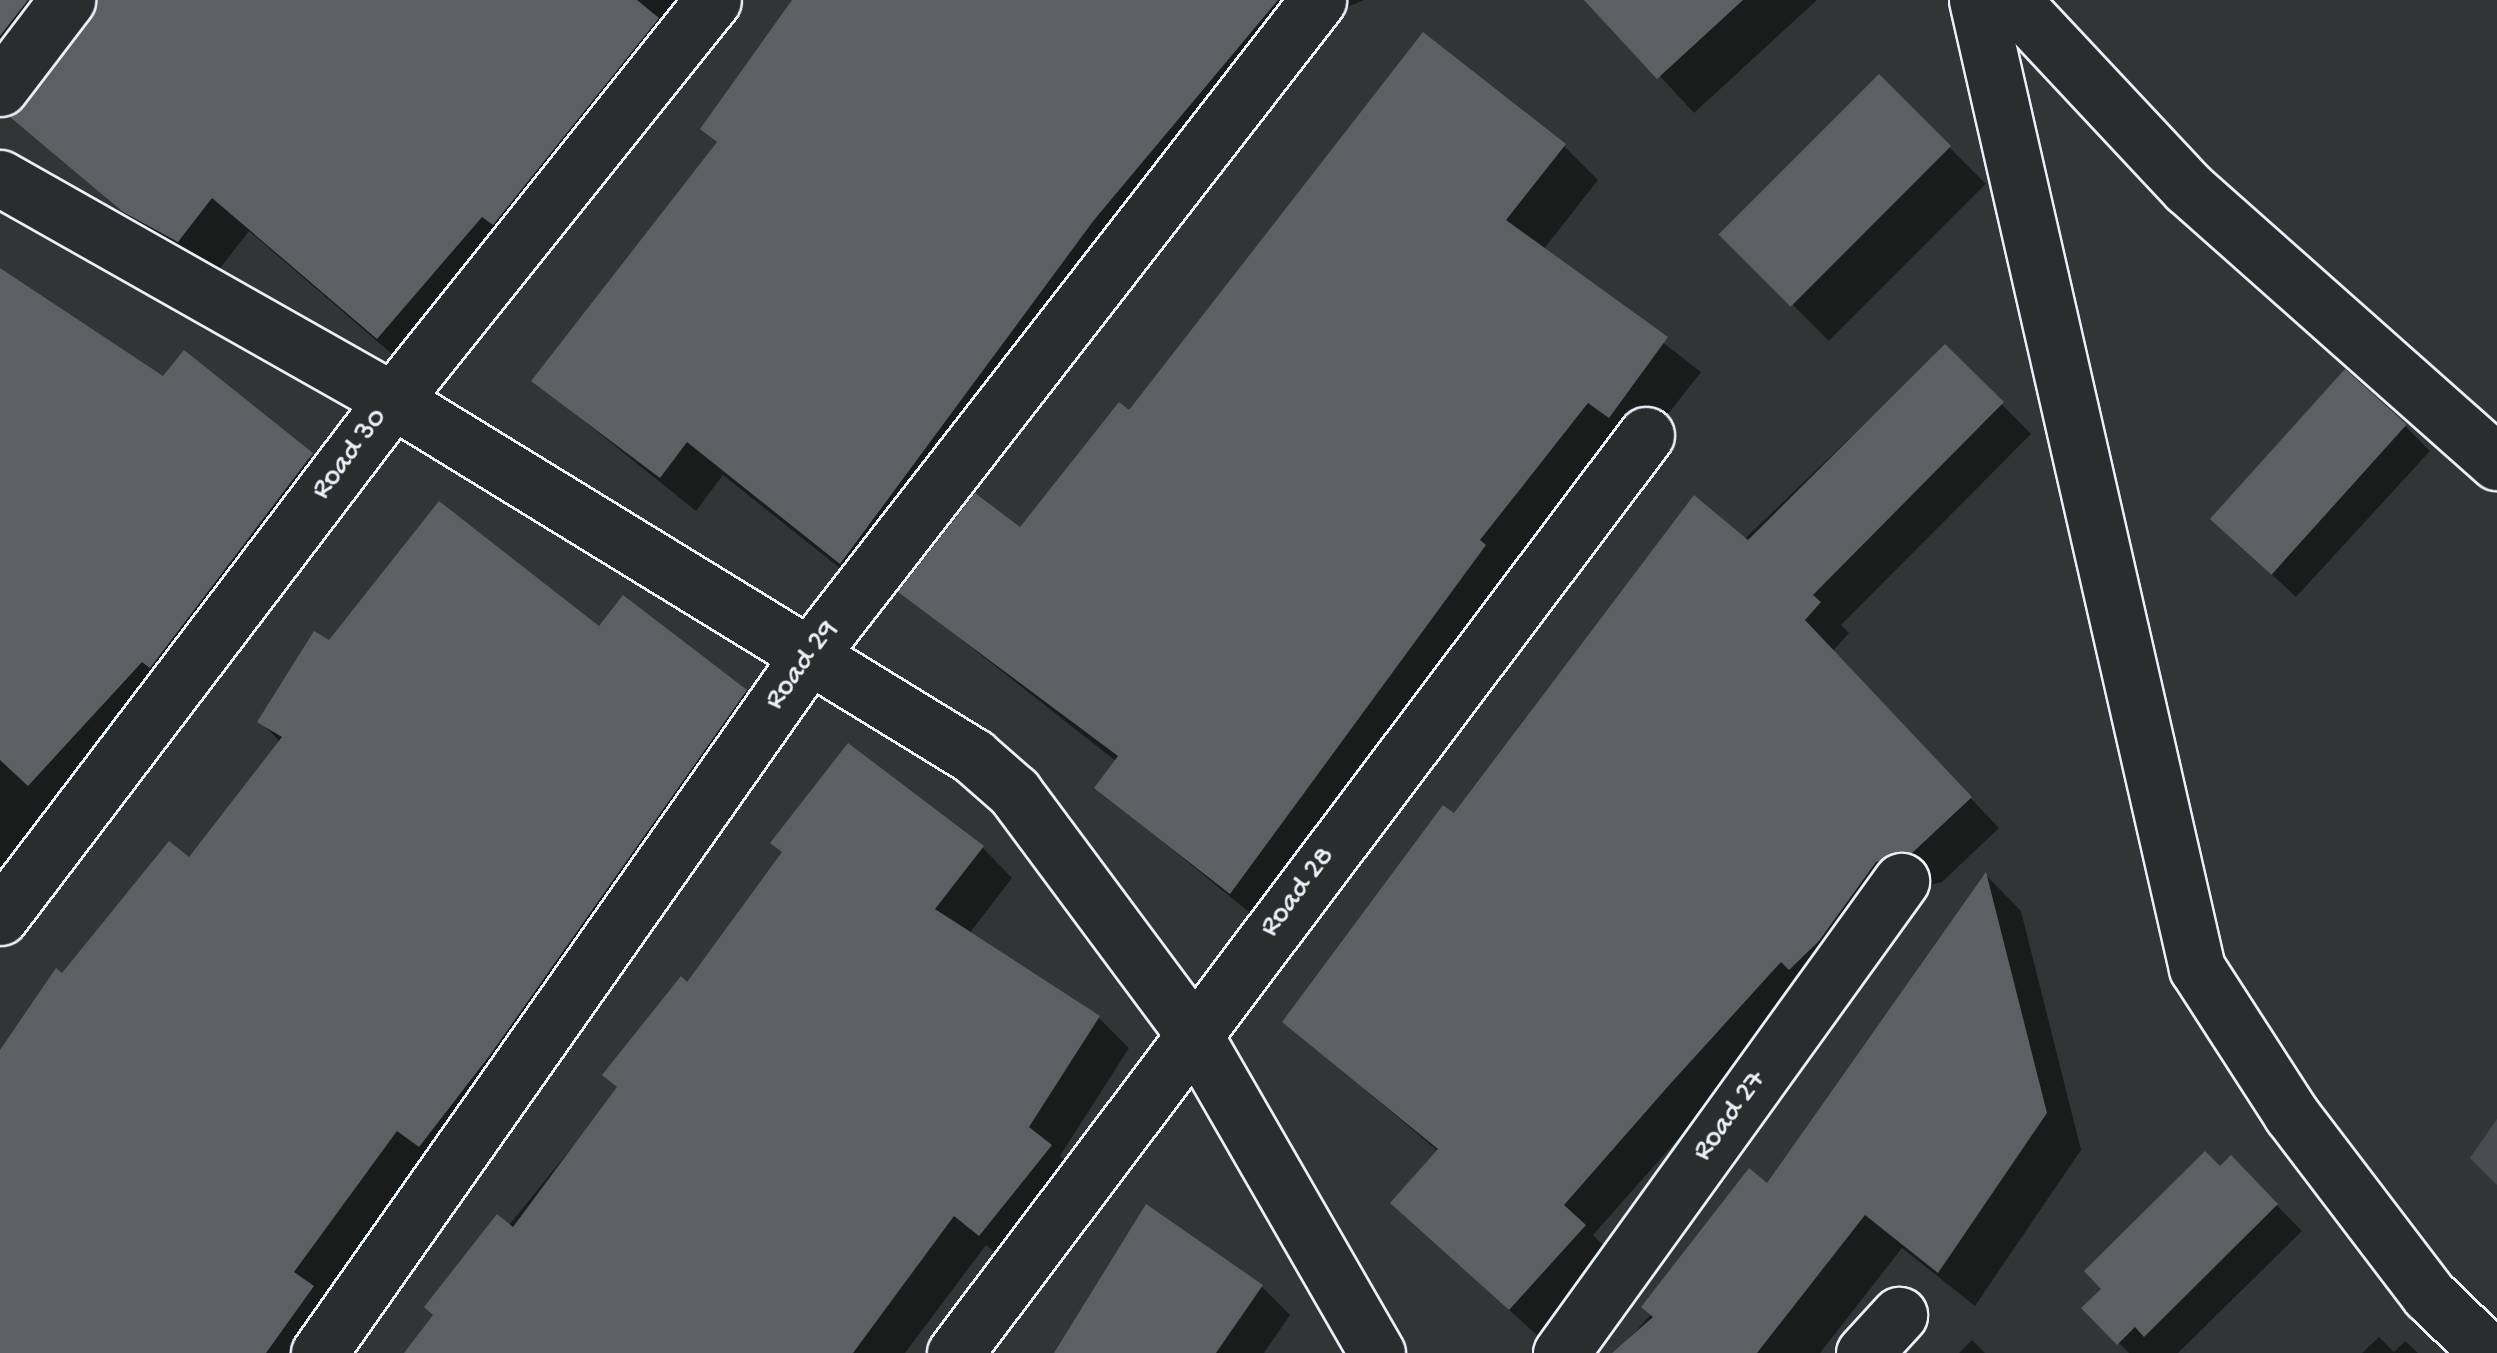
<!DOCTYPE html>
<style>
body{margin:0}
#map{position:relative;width:2497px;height:1353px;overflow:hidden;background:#323536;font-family:"Gochi Hand",sans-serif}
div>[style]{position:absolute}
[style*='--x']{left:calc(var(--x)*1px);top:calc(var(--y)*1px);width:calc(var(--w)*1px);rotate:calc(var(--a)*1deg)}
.green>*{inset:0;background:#494d4f}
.shadow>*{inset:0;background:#0007;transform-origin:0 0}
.building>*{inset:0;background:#5c6063;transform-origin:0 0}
.roads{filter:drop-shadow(2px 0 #e8f1f8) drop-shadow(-2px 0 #e8f1f8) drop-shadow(0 2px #e8f1f8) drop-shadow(0 -2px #e8f1f8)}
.minor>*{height:55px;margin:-27.5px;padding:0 27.5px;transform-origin:27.5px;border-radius:27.5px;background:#2a2d2e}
span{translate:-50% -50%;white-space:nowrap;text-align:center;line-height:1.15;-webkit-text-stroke:8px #2a2d2e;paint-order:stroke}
.street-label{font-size:30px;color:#e8f1f8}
</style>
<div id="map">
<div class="green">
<div style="clip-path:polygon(2497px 1119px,2497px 1185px,2470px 1158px)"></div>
</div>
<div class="shadow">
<div style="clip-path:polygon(0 0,71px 0,0 95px)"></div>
<div style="clip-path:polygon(145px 0,745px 0,530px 258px,414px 373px,249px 231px,214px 276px,162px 247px,35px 135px)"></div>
<div style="clip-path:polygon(795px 0,1364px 0,1328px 15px,876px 597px,723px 475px,696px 511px,534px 381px,718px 144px,703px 129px)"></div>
<div style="clip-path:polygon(1590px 0,1817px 0,1694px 113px)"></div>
<div style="left:1879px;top:77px;width:151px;height:222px;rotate:45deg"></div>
<div style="clip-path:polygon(1564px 146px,1598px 180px,1543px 250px,1701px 372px,1266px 926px,1097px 788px,1117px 762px,901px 592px,1021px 531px,1129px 413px)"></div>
<div style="clip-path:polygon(0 297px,164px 379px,184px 354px,342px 485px,0 875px)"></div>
<div style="clip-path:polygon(1945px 347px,2031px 434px,1841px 625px,1849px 633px,1832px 652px,1999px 828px,1942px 882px,1906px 891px,1701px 1113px,1593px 1235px,1614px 1256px,1540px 1338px,1423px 1232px,1439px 1152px,1285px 1022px,1454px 817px)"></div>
<div style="clip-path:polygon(2405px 426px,2430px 451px,2296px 597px,2238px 543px)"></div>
<div style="clip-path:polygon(600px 630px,745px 692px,778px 725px,322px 1353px,0 1353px,0 1054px,63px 976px,189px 860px,281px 743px,260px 721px,330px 643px)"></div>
<div style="clip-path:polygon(773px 843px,982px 847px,1012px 878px,969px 934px,1099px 1018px,1129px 1048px,1060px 1156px,1081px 1177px,1010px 1265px,986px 1245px,905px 1353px,406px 1353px,619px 1089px,784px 854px)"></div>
<div style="clip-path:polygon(1987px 876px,2021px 911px,2081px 1150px,1975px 1306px,1902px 1248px,1820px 1353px,1616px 1353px,1768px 1186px)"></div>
<div style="clip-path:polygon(2231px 1159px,2302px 1231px,2178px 1353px,2129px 1353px,2085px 1308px)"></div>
<div style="clip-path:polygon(1262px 1287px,1290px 1315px,1264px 1353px,1057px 1353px)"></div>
<div style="clip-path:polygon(2379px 1337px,2394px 1352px,2405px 1341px,2418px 1353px,2362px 1353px)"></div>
<div style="clip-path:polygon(1972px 1340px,1985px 1353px,1959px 1353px)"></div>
</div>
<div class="building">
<div style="clip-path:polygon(0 0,28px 0,0 36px)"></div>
<div style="clip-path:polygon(98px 0,637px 0,659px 18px,493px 225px,482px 217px,377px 339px,212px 198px,178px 242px,123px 212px,10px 117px)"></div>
<div style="clip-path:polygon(792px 0,1278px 0,1094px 220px,840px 564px,687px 442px,660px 478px,531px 381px,717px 142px,700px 129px)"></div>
<div style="clip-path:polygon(1584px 0,1743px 0,1657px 79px)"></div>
<div style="clip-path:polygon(1423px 32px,1566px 144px,1506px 220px,1668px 337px,1609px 418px,1588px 403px,1480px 540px,1486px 545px,1230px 894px,1094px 788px,1118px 756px,898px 592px,975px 493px,1020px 527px,1119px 402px,1129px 410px)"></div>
<div style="left:1879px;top:74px;width:102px;height:227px;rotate:45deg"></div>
<div style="clip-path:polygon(0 268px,163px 376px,184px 350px,313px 453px,150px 668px,142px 662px,28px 786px,0 760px)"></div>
<div style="clip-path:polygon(1945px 344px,2004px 402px,1813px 595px,1821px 602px,1805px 620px,1972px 797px,1912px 853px,1876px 862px,1819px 941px,1789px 970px,1781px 962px,1671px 1083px,1564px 1205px,1586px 1225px,1509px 1310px,1390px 1203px,1438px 1149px,1282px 1022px,1443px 805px,1454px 813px,1694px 495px,1748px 540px)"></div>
<div style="left:2345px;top:369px;width:83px;height:202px;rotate:42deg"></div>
<div style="clip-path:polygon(439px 501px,599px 626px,623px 595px,747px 690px,490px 1055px,419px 1147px,397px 1131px,294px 1272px,314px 1286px,266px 1353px,0 1353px,0 1050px,56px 968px,62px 973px,169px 841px,189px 857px,282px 737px,257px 722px,314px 631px,329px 640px)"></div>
<div style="clip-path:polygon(848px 743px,984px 846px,935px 909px,1100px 1016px,1029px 1127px,1052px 1145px,979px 1236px,954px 1216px,853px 1353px,404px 1353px,433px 1315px,424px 1307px,497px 1214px,513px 1227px,617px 1087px,602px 1075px,681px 976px,687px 982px,782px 852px,770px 843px)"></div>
<div style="clip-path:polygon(1986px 872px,2047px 1113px,1938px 1273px,1865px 1215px,1757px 1353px,1612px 1353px,1653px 1317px,1641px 1307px,1749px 1168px,1767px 1183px)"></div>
<div style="clip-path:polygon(2205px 1151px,2220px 1166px,2231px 1155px,2278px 1204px,2144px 1337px,2135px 1327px,2117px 1345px,2081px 1308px,2101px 1289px,2084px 1271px)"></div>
<div style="clip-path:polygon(1146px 1204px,1263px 1285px,1216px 1353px,1054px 1353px)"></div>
</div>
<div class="roads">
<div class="minor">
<div style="--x:1977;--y:0;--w:993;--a:77.2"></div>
<div style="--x:2197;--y:968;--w:174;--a:57.2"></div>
<div style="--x:2291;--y:1114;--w:228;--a:52.7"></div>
<div style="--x:2429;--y:1295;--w:83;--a:44"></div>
<div style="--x:2012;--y:0;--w:258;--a:46.9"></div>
<div style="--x:2188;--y:188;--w:413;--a:41.6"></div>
<div style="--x:0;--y:88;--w:111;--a:-52.7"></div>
<div style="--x:0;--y:178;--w:451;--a:29.5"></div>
<div style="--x:393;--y:400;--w:681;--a:31.54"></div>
<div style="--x:973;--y:756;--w:55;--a:41.3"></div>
<div style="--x:1014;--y:792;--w:300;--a:53.4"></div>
<div style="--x:1193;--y:1033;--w:369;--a:60.1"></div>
<div style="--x:0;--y:917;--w:649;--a:-52.76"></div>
<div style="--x:393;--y:400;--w:512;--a:-51.34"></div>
<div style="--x:319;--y:1353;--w:856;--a:-54.9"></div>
<div style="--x:811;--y:653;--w:827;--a:-52.17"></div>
<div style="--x:955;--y:1353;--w:1149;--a:-53.03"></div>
<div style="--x:1561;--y:1353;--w:582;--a:-54.23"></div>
<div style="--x:1864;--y:1353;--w:52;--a:-47.4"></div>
</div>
</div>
<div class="street-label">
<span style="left:351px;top:455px;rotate:-53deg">Road 30</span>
<span style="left:803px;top:666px;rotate:-54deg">Road 29</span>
<span style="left:1299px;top:893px;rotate:-53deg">Road 28</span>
<span style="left:1731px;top:1117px;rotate:-54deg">Road 27</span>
</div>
</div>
